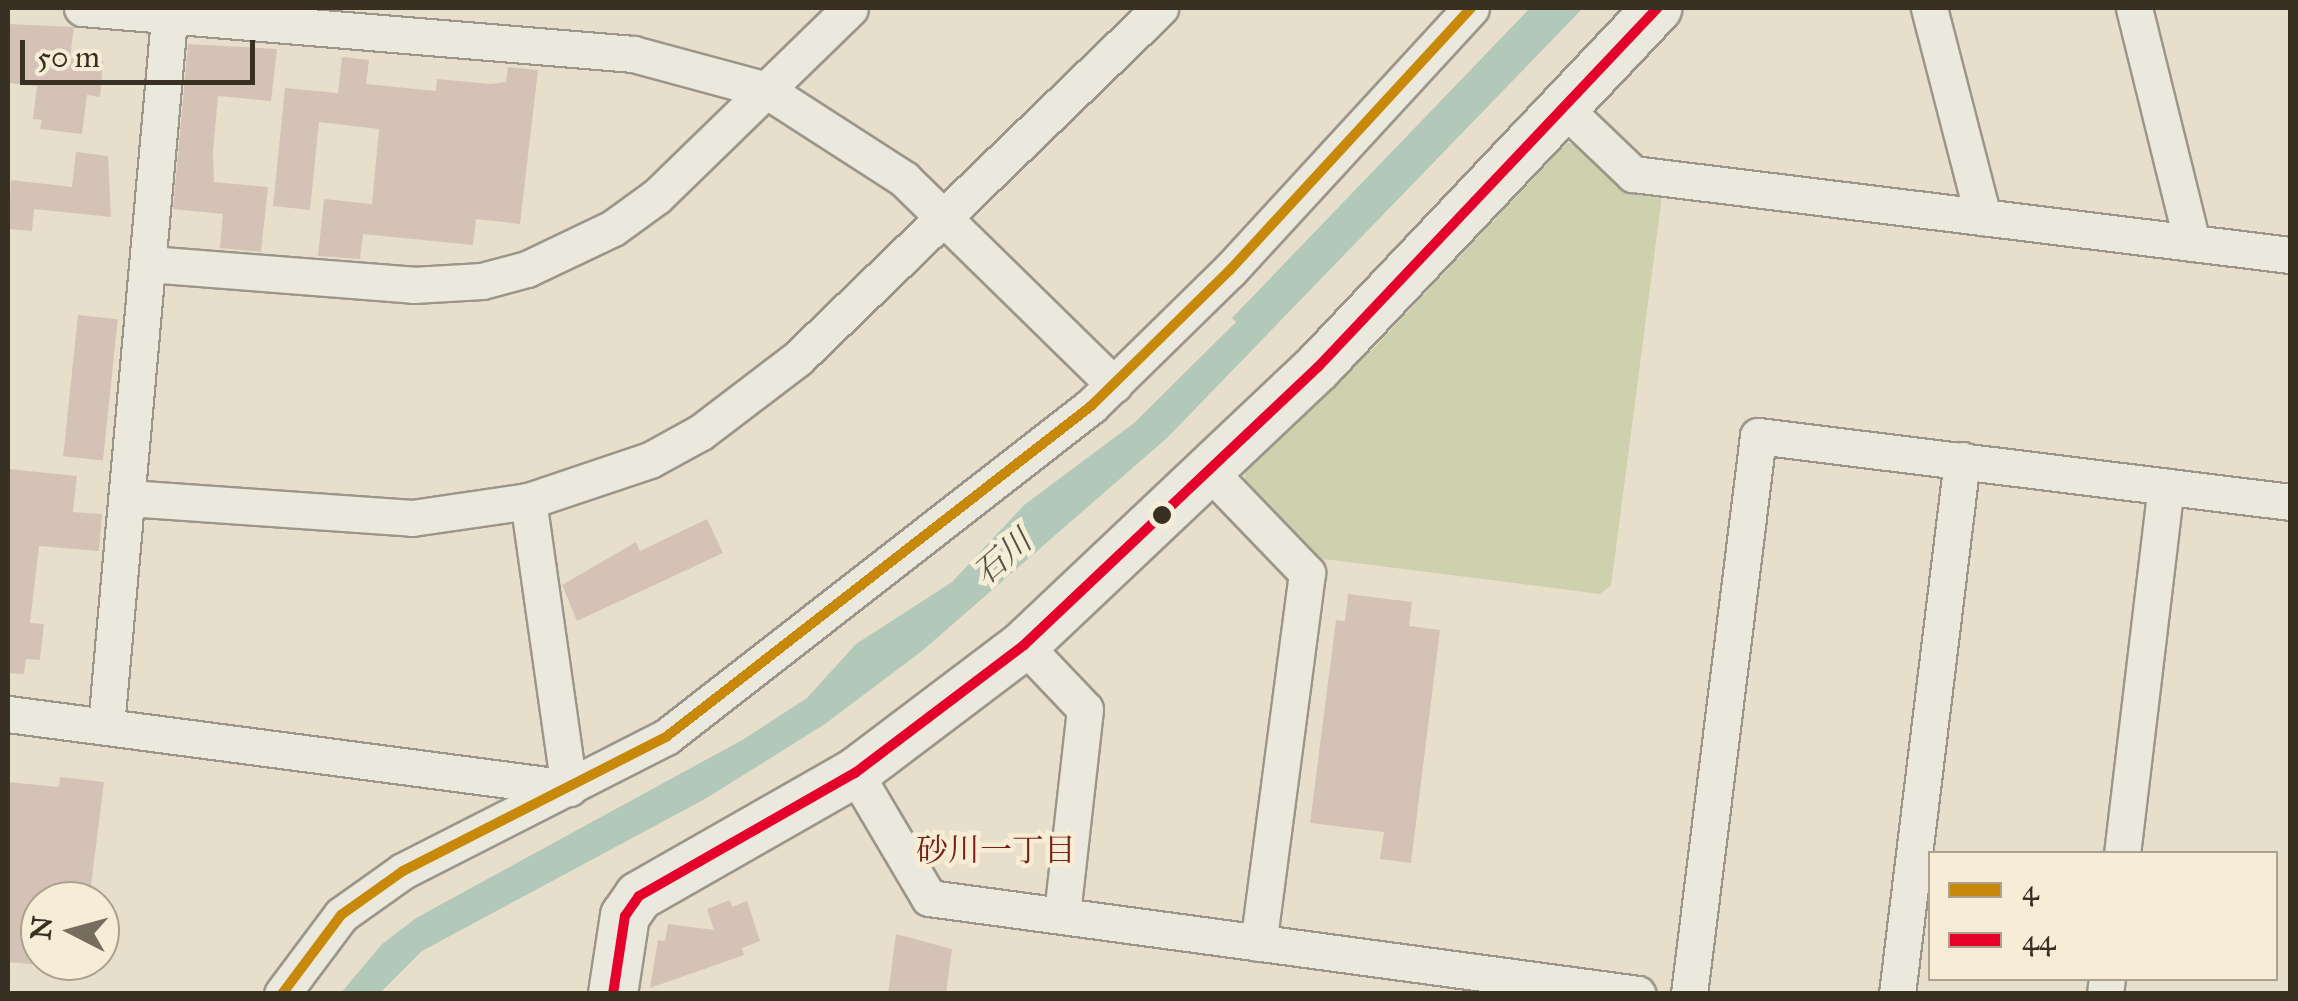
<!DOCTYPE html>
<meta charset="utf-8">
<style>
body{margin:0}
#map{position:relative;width:2298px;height:1001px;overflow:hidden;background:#e7dfcb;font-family:"IM FELL Great Primer","Noto Serif JP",serif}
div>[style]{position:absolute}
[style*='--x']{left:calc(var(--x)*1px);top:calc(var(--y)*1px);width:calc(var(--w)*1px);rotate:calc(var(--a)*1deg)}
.green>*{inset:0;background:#cdd1ad}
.water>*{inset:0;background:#b2c9ba}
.building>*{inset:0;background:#d4c2b6;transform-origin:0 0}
.roads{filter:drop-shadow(2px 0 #9c968a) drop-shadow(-2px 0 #9c968a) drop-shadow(0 2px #9c968a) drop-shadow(0 -2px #9c968a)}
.street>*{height:35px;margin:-17.5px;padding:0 17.5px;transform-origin:17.5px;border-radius:17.5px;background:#ebe8de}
.secondary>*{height:48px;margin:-24px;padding:0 24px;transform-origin:24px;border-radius:24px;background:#ebe8de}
.bus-1>*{height:10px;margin:-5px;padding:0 5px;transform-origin:5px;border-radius:5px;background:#c88809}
.bus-2>*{height:10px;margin:-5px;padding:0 5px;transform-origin:5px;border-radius:5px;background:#e4002b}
.dots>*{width:28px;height:28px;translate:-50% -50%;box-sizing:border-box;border:5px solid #f7edd6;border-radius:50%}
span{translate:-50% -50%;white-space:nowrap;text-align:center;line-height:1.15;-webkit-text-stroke:9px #f7edd6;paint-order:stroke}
.water-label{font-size:32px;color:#525448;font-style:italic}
.neighbourhood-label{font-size:32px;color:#7a1f14}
.frame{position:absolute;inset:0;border:10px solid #393024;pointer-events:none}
.legend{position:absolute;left:1928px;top:851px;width:350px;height:130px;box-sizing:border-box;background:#f7edd6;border:2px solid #aba18f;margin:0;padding:12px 18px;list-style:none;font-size:30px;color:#393024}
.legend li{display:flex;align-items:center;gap:20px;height:50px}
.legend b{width:50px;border:2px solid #aba18f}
.north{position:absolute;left:20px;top:881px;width:100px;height:100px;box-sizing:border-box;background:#f7edd6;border:2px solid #aba18f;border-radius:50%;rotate:276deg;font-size:28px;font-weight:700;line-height:40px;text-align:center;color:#393024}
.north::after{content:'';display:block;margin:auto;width:35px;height:45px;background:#766d5e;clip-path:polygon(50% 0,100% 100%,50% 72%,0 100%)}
.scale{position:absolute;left:20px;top:40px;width:235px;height:45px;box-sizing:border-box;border:5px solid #393024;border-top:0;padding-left:12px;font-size:30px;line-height:35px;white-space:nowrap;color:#393024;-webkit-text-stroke:8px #f7edd6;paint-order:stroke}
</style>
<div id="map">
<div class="green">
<div style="clip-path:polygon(1567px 143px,1582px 145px,1662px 196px,1611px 586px,1600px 594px,1316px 558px,1244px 486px,1245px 471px,1373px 349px)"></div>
</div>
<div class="water">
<div style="clip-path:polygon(1530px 8px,1583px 8px,1167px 438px,922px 651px,825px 724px,705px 799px,422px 951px,380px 993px,341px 993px,381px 945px,416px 918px,744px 739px,807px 698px,856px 644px,952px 582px,1024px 505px,1134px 423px,1236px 322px,1232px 318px)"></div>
</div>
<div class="building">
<div style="clip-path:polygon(8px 24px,74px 27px,70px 58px,103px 61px,100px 97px,87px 95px,82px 134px,40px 129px,42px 120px,33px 119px,37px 86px,8px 83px)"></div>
<div style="clip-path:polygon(188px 44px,277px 49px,271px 101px,218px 96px,213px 152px,214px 182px,268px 187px,261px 252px,220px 248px,223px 214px,173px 209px)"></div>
<div style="clip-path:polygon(342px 57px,369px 60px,366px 84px,436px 91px,437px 79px,491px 84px,506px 82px,508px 67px,538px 70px,520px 224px,476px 219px,473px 245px,363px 234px,360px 259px,318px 256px,324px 199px,372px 204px,379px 129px,319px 122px,310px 210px,273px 206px,285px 88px,338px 93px)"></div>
<div style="clip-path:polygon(76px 152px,108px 156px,111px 217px,34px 209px,32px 231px,8px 229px,11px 180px,72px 187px)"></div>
<div style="left:78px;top:315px;width:40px;height:142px;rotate:6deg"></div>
<div style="clip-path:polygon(8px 469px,77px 476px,73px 512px,102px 514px,99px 551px,39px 546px,30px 623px,44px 624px,40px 660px,26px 659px,24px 674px,8px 673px)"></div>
<div style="clip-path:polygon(707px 519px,723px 553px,577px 621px,562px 585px,636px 542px,640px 551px)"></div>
<div style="clip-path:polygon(1348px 594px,1412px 602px,1409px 626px,1440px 630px,1411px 863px,1380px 859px,1384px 832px,1310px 823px,1336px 620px,1345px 621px)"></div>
<div style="clip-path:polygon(60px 777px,104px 782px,89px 901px,40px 901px,40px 965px,8px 962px,8px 782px,59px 787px)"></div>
<div style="clip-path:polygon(730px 900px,732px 907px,747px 901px,760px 941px,742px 948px,744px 955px,650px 988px,658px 940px,665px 941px,668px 924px,714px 930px,707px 909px)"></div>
<div style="clip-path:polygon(896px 934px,952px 949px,946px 994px,888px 994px)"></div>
</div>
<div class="roads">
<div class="street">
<div style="--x:82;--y:8;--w:553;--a:4.77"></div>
<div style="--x:633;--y:54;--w:138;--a:15.1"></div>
<div style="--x:766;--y:90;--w:164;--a:32.8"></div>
<div style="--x:904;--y:179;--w:294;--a:44.4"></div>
<div style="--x:1929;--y:8;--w:216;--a:75.5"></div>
<div style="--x:2134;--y:8;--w:242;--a:76.1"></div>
<div style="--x:1566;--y:110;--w:93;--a:43.7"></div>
<div style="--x:1633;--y:174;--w:662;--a:7.03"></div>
<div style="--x:149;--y:264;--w:265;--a:4.5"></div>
<div style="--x:413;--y:285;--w:69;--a:-3.3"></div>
<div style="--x:482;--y:281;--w:47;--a:-14.9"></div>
<div style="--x:527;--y:269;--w:95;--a:-25.5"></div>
<div style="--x:613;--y:228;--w:54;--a:-36"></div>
<div style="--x:657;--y:196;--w:269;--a:-44.2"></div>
<div style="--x:1208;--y:470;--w:143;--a:46.1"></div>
<div style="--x:1307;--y:573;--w:373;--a:97.5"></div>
<div style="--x:128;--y:498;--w:285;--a:4"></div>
<div style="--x:412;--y:518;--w:117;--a:-8.3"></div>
<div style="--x:528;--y:501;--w:129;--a:-18.6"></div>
<div style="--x:650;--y:460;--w:58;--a:-28.8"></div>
<div style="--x:701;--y:432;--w:122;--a:-37.3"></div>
<div style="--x:798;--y:358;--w:504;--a:-44.03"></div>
<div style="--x:1024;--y:645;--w:88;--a:46.4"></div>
<div style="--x:1085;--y:709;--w:207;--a:96.4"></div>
<div style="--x:8;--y:714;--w:566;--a:7.51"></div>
<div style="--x:569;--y:788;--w:290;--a:-98.1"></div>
<div style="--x:106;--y:726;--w:721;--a:-84.91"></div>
<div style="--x:855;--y:773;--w:145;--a:59.4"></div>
<div style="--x:929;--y:898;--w:715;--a:7.71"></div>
<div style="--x:2122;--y:854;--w:370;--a:-83.2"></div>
<div style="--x:282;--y:994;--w:99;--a:-53.2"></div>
<div style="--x:341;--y:915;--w:76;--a:-35.4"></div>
<div style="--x:403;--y:871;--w:295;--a:-27"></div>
<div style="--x:666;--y:737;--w:539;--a:-37.91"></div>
<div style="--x:1091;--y:406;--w:194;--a:-44.4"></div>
<div style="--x:1230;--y:270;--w:356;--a:-47.4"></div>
<div style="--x:1689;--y:994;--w:562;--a:-82.95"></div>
<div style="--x:1758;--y:436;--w:536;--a:7.07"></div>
<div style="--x:1897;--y:994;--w:538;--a:-83.06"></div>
<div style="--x:2105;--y:994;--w:16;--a:-83"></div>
</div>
<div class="secondary">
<div style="--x:613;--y:994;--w:79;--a:-81.3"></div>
<div style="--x:625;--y:916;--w:24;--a:-55"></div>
<div style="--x:639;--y:896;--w:249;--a:-29.7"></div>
<div style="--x:855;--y:773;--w:212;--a:-37.1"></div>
<div style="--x:1024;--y:645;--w:405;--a:-43.4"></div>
<div style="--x:1318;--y:367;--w:494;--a:-46.6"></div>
</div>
</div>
<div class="bus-1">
<div style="--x:282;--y:994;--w:99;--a:-53.2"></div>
<div style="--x:341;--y:915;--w:76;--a:-35.4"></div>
<div style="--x:403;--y:871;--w:295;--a:-27"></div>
<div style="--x:666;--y:737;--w:539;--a:-37.91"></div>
<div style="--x:1091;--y:406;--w:194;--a:-44.4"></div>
<div style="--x:1230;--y:270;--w:356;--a:-47.4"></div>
</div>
<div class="bus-2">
<div style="--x:613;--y:994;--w:79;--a:-81.3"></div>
<div style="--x:625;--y:916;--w:24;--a:-55"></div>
<div style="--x:639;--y:896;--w:249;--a:-29.7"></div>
<div style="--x:855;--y:773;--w:212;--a:-37.1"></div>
<div style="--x:1024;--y:645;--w:405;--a:-43.4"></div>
<div style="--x:1318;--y:367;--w:494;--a:-46.6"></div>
</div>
<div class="dots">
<div style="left:1162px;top:515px;background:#393024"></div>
</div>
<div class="water-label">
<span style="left:1003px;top:558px;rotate:-41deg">石川</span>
</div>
<div class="neighbourhood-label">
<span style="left:996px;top:851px">砂川一丁目</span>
</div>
<div class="frame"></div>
<ul class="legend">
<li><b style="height:12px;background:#c88809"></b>4</li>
<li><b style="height:12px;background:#e4002b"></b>44</li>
</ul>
<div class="north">N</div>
<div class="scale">50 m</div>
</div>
